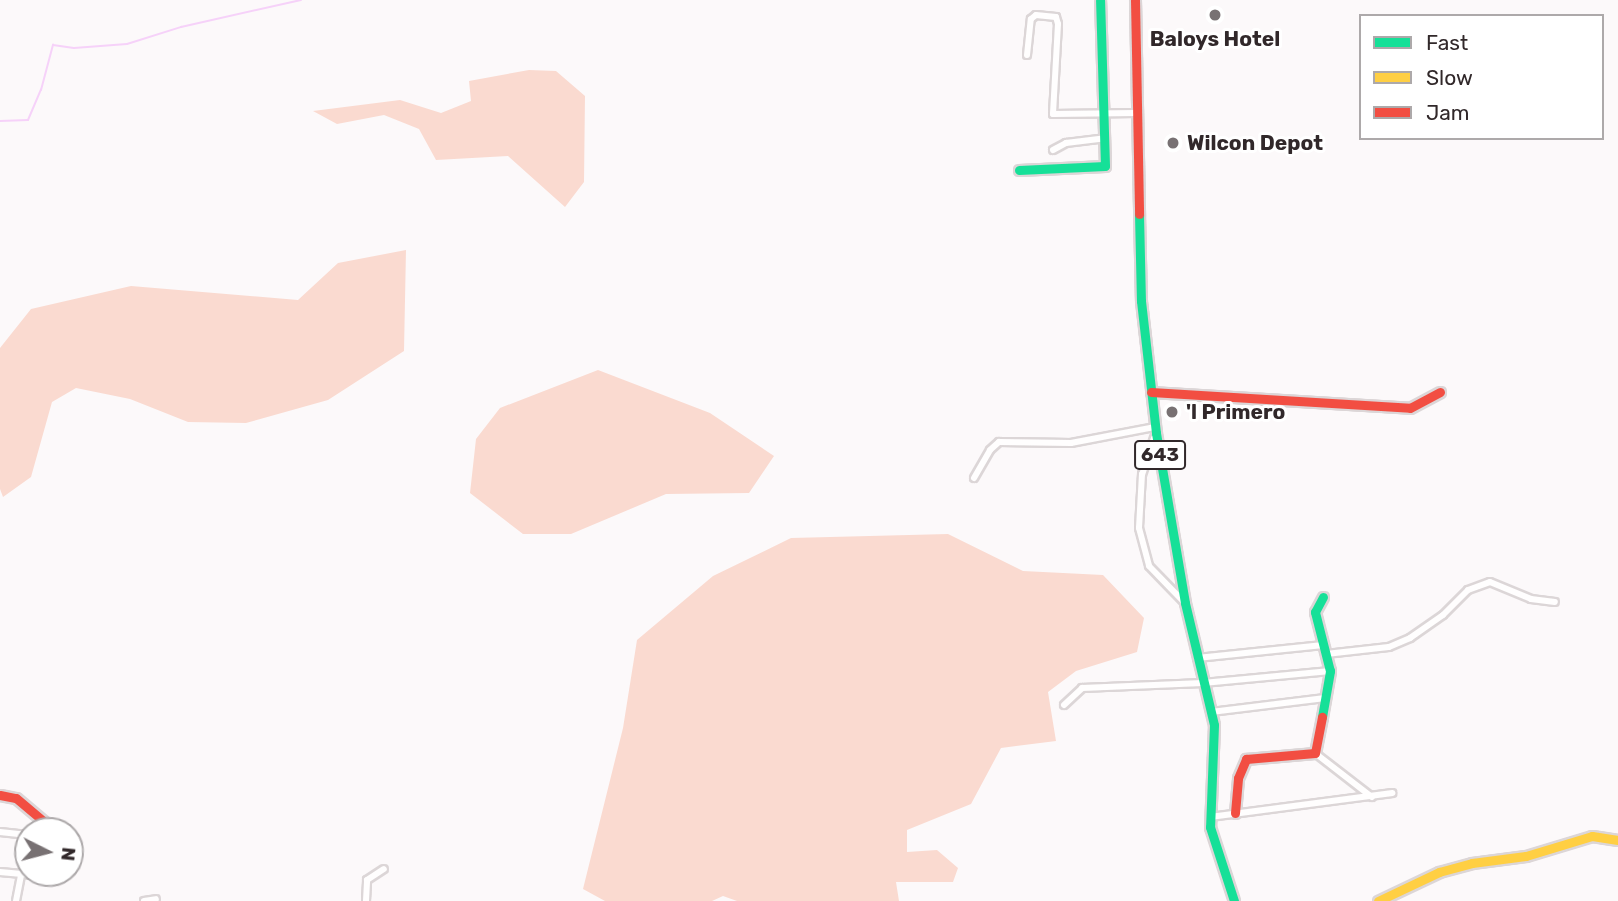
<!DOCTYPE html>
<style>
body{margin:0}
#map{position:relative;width:1618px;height:901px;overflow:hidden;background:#fcf9fa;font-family:Rubik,sans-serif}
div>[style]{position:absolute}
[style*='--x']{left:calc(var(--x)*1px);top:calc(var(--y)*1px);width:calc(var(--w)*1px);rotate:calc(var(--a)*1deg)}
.green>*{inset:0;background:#fadad0}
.stream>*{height:2px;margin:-1px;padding:0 1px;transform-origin:1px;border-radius:1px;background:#f6d2f9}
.roads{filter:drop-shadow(2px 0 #dcd6d7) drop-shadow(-2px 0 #dcd6d7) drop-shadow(0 2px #dcd6d7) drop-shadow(0 -2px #dcd6d7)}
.street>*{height:6px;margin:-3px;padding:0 3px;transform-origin:3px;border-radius:3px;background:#fffefe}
.fast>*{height:9px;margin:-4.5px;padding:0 4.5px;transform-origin:4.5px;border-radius:4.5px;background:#16e098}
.slow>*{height:9px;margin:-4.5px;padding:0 4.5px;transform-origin:4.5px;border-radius:4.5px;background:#ffcf43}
.jam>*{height:9px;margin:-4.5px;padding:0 4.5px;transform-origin:4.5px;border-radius:4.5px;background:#f24e42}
.dots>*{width:19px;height:19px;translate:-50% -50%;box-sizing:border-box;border:4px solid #fff;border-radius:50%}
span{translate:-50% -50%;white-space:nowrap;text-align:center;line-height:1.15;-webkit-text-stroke:6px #fff;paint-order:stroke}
.shield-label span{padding:2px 5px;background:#fff;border:2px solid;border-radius:5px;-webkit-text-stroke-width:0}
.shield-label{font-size:19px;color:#31282a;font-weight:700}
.poi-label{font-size:21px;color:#31282a;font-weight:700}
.left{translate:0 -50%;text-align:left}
.legend{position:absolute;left:1359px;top:14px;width:245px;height:126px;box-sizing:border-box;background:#fff;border:2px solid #ada9aa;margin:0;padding:9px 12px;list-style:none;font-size:21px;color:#31282a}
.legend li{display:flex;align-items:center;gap:14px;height:35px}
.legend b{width:35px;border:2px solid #ada9aa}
.north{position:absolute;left:14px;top:817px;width:70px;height:70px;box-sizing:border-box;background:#fff;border:2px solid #ada9aa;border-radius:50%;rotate:96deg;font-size:19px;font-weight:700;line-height:28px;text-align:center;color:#31282a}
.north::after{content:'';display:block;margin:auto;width:24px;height:32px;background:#787173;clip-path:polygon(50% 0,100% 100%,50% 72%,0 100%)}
</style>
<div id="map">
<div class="green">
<div style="clip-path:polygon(529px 70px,556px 71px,585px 96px,584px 182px,565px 207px,508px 156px,436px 160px,419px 129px,384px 115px,337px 124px,313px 111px,400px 100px,441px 113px,471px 101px,469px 81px)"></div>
<div style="clip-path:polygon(406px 250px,404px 351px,328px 400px,246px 423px,188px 422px,130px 399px,76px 388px,52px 402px,31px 477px,3px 497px,0 489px,0 348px,31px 309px,131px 286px,298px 300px,338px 263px)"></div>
<div style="clip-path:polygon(598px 370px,710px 413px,774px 456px,749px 493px,666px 494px,571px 534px,523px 534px,470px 493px,476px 439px,500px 408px)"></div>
<div style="clip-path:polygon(948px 534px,1023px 571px,1103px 575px,1144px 618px,1137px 652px,1076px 671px,1048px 692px,1056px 741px,1001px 748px,971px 804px,907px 830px,907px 852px,937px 850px,958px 868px,953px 882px,896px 882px,899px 901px,737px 901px,723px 896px,712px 901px,605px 901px,583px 889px,623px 728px,637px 640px,713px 576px,791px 538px)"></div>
</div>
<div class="stream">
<div style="--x:0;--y:121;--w:28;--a:-2"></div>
<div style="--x:28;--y:120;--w:33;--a:-67"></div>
<div style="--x:41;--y:90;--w:47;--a:-75.1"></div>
<div style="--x:53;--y:45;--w:21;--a:8"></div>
<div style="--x:74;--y:48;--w:53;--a:-4.3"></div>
<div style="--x:127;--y:44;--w:57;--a:-17.5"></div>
<div style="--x:181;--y:27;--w:123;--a:-12.7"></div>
</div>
<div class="roads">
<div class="street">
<div style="--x:1027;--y:55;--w:36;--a:-84"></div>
<div style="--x:1031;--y:19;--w:6;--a:-39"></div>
<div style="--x:1036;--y:15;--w:20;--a:6"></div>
<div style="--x:1056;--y:17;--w:7;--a:74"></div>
<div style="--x:1058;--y:24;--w:90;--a:93.2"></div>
<div style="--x:1053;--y:114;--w:83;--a:-0.7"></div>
<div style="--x:1053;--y:150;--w:15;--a:-28"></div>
<div style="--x:1066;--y:143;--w:39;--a:-7"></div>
<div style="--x:1154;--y:438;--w:38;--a:108"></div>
<div style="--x:1142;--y:474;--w:54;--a:93.2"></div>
<div style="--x:1139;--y:528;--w:39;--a:75"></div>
<div style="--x:1149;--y:566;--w:50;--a:45.8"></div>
<div style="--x:974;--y:478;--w:32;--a:-60"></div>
<div style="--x:990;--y:450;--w:12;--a:-42"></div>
<div style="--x:999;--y:442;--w:72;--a:0.8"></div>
<div style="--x:1071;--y:443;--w:86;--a:-10.8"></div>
<div style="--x:1326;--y:654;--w:63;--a:-6.3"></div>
<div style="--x:1389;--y:647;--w:23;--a:-23"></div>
<div style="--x:1410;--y:638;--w:40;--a:-34.9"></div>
<div style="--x:1443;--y:615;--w:35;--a:-45"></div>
<div style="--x:1468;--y:590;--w:23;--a:-20"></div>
<div style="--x:1490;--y:582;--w:44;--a:22.5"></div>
<div style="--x:1531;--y:599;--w:24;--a:7"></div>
<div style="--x:1197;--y:658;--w:127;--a:-5.9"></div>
<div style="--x:1064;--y:705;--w:25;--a:-43"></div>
<div style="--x:1082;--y:688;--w:121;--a:-2.4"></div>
<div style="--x:1203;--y:683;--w:128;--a:-5.4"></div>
<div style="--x:1211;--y:712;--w:115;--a:-7"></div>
<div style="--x:1315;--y:753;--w:72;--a:37.7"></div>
<div style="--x:1210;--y:817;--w:184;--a:-7.5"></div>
<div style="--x:0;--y:832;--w:28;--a:6"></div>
<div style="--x:0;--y:872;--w:44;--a:5.2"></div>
<div style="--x:44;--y:876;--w:16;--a:-11"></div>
<div style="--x:16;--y:901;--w:26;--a:-79"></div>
<div style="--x:144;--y:901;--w:12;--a:-9"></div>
<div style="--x:366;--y:901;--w:21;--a:-87"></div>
<div style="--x:367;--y:880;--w:20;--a:-33"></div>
</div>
<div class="fast">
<div style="--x:1019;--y:170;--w:86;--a:-2.7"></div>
<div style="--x:1105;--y:166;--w:166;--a:-91.7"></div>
<div style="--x:1139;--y:214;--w:87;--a:88.7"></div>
<div style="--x:1141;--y:301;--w:133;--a:83.5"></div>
<div style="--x:1156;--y:433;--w:172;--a:80.3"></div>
<div style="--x:1185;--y:603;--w:125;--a:76.6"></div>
<div style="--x:1214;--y:725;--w:102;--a:92.2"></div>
<div style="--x:1210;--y:827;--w:78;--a:72"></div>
<div style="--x:1322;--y:717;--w:47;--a:-80.1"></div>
<div style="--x:1330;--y:671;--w:61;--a:-104.3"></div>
<div style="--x:1315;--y:612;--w:17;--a:-62"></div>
</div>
<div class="slow">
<div style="--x:1378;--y:901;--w:68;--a:-25.4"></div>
<div style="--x:1439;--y:872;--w:34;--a:-15"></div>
<div style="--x:1472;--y:863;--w:54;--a:-7.4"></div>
<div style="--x:1526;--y:856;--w:69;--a:-16.9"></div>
<div style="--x:1592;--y:836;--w:26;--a:9"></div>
</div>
<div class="jam">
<div style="--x:1135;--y:0;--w:214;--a:88.9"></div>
<div style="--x:1151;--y:392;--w:259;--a:3.5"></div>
<div style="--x:1410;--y:408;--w:34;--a:-28"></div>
<div style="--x:0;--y:795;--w:16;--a:11"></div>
<div style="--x:16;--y:798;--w:51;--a:40.2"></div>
<div style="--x:1235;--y:813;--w:35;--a:-85"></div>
<div style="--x:1238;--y:778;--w:21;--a:-67"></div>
<div style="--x:1246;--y:759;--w:69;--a:-5"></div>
<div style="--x:1315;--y:753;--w:37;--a:-79"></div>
</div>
</div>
<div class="dots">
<div style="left:1215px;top:15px;background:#787173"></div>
<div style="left:1173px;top:143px;background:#787173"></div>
<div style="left:1172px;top:412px;background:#787173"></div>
</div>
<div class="shield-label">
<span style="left:1160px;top:455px">643</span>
</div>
<div class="poi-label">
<span style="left:1215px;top:39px">Baloys Hotel</span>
<span class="left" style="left:1187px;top:143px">Wilcon Depot</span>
<span class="left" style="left:1186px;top:412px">'l Primero</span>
</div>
<ul class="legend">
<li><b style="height:9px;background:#16e098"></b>Fast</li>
<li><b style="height:9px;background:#ffcf43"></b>Slow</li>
<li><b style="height:9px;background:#f24e42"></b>Jam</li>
</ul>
<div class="north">N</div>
</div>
